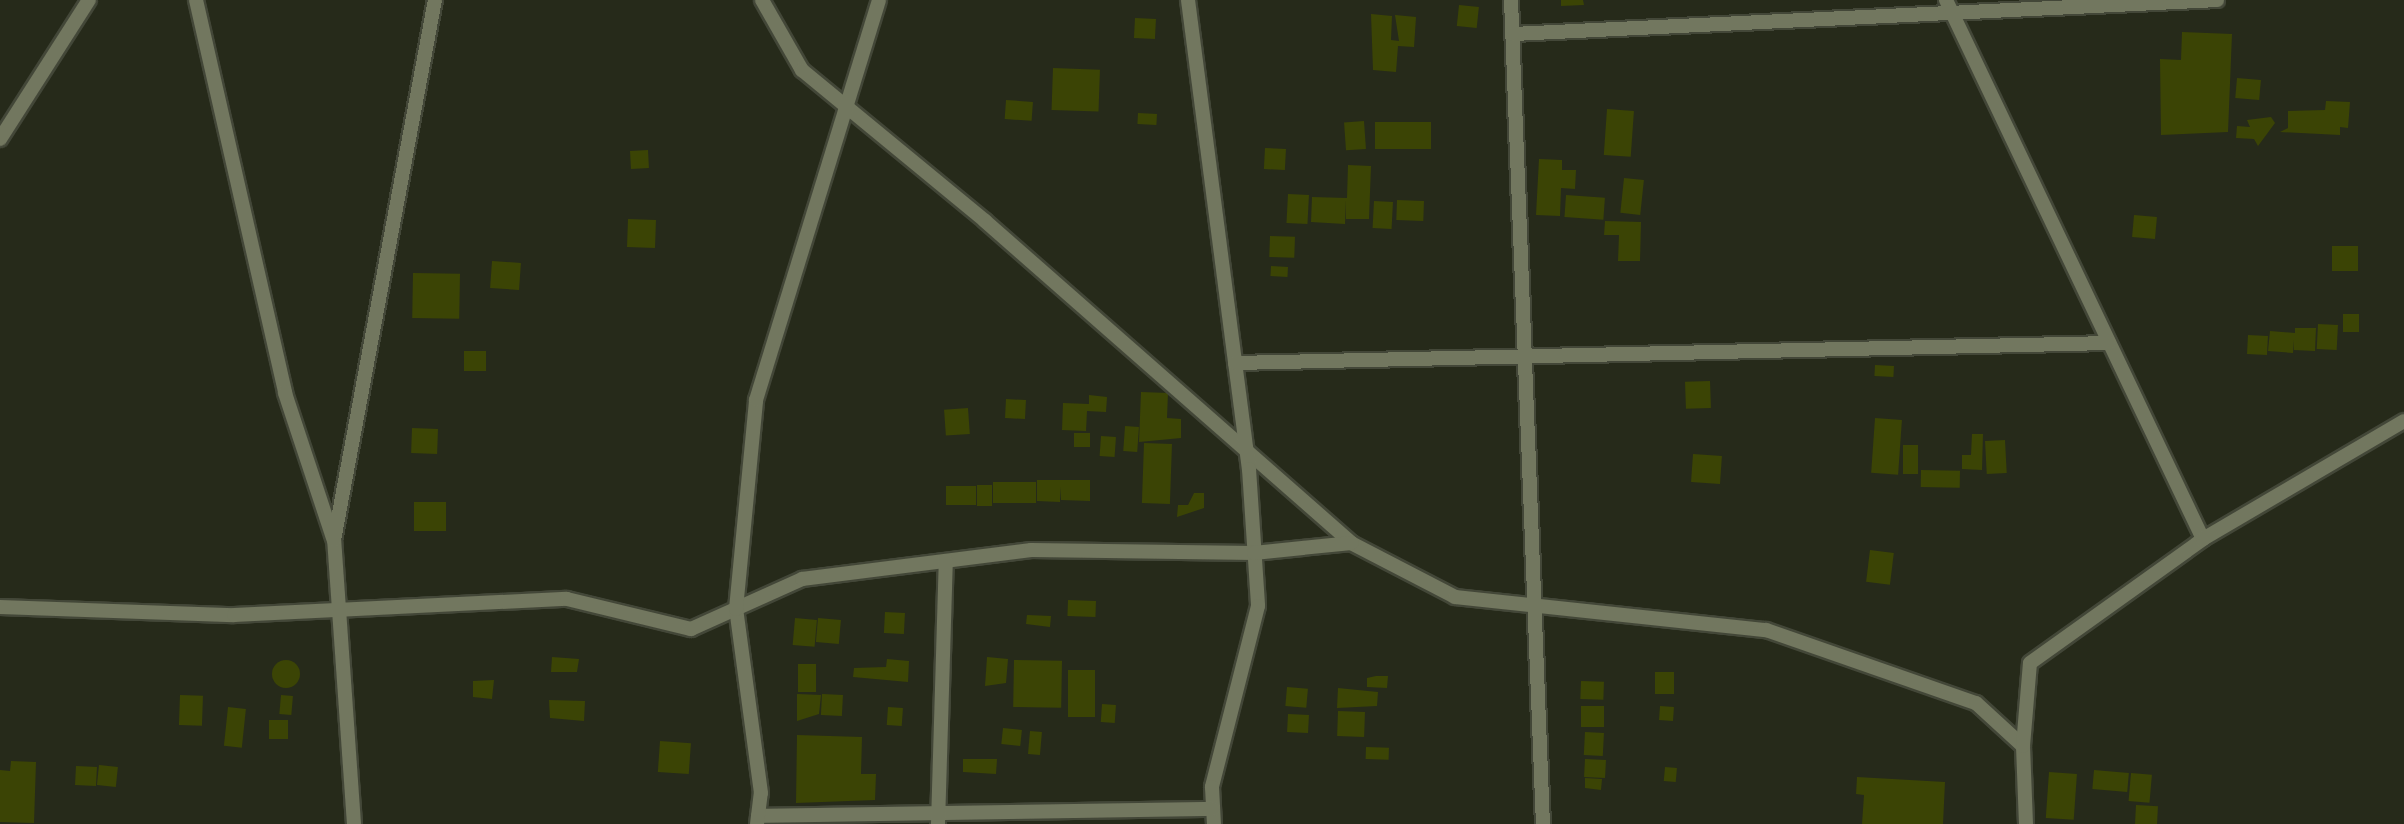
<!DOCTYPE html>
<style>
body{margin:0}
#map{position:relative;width:2404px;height:824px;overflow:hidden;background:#262a1a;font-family:Jost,sans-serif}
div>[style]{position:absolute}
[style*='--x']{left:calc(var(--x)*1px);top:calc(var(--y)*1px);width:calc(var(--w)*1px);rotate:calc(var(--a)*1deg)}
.building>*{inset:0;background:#3b4405;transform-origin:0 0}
.round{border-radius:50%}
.roads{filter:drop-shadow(2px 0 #434738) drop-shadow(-2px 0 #434738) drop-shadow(0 2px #434738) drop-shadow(0 -2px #434738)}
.street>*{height:14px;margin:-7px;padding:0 7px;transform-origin:7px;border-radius:7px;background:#72775f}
span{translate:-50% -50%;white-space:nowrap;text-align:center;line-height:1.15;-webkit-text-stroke:5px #1d2010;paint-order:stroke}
</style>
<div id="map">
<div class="building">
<div style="clip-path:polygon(1561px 0,1583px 0,1584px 5px,1561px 6px)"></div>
<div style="left:1459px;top:5px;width:20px;height:21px;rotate:6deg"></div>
<div style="clip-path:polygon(1371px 14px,1392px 16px,1391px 40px,1399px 41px,1395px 15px,1416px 17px,1414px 47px,1398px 46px,1396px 72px,1373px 70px)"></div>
<div style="left:1135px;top:18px;width:21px;height:20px;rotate:3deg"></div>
<div style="clip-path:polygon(2182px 32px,2232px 34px,2228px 132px,2161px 135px,2160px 59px,2181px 60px)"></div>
<div style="left:1053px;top:68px;width:47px;height:42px;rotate:2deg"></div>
<div style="left:2237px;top:78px;width:24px;height:20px;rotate:5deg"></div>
<div style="left:1006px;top:100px;width:27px;height:19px;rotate:4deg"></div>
<div style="clip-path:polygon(2326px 101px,2350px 102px,2348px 128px,2340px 127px,2340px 135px,2280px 132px,2288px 128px,2288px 111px,2325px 110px)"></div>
<div style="left:1607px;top:109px;width:27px;height:46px;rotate:4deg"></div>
<div style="left:1138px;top:113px;width:19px;height:11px;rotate:3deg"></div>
<div style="clip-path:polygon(2271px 117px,2275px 123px,2258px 146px,2254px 139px,2236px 138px,2237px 126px,2250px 127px,2247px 120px)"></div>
<div style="left:1364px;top:121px;width:28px;height:20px;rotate:86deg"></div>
<div style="left:1375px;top:122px;width:56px;height:27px"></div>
<div style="left:1265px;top:148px;width:21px;height:21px;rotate:3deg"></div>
<div style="left:648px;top:150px;width:18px;height:18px;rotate:87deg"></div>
<div style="clip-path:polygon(1539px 159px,1562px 160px,1562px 170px,1576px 170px,1575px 189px,1561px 188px,1560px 216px,1536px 215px)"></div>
<div style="clip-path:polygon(1348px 165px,1371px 166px,1369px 219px,1346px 219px,1346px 200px,1345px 224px,1311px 222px,1312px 197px,1347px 198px)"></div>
<div style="left:1624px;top:178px;width:20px;height:35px;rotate:6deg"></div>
<div style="left:1288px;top:194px;width:21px;height:29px;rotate:3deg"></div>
<div style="left:1566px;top:195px;width:39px;height:22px;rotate:4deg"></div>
<div style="left:1397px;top:200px;width:27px;height:20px;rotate:2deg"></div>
<div style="left:1374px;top:201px;width:19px;height:27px;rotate:3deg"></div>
<div style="left:2134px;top:215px;width:23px;height:22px;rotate:5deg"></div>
<div style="left:628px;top:219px;width:28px;height:28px;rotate:2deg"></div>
<div style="clip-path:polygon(1605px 221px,1641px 222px,1640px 261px,1618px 261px,1619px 235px,1604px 235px)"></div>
<div style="left:1270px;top:236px;width:25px;height:21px;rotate:2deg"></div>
<div style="left:2332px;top:246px;width:26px;height:25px"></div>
<div style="left:492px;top:261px;width:29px;height:27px;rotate:4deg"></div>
<div style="left:1271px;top:266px;width:17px;height:10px;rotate:3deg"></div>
<div style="left:413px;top:273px;width:47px;height:45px;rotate:1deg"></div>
<div style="left:2343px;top:314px;width:16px;height:18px"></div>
<div style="left:2318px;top:324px;width:20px;height:25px;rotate:3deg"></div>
<div style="clip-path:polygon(2295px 328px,2316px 328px,2315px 351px,2294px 350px,2294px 340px,2293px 353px,2268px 351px,2270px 331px,2295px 333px)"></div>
<div style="left:2248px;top:335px;width:20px;height:19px;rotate:3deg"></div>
<div style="left:464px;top:351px;width:22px;height:20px"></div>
<div style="left:1875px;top:365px;width:19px;height:11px;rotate:3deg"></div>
<div style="left:1710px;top:381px;width:27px;height:25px;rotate:88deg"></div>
<div style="clip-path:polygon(1141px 392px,1168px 393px,1167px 418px,1181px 419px,1181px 438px,1139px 442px)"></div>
<div style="clip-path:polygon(1089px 395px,1107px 397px,1106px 412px,1087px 411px,1086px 431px,1062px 430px,1063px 403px,1089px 404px)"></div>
<div style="left:1006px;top:399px;width:20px;height:19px;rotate:3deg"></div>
<div style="left:968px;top:408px;width:26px;height:24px;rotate:86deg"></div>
<div style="left:1875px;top:418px;width:27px;height:55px;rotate:4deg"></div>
<div style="left:1125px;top:426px;width:14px;height:25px;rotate:4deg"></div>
<div style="left:412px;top:428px;width:26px;height:25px;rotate:2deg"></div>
<div style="left:1074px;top:433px;width:16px;height:14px"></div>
<div style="clip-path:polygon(1972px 434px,1983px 434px,1982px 470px,1962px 469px,1962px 455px,1971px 455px)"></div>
<div style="left:1101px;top:436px;width:15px;height:20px;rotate:4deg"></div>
<div style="left:2005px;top:440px;width:33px;height:20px;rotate:87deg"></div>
<div style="left:1144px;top:443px;width:28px;height:60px;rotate:2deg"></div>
<div style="left:1903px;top:445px;width:15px;height:29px"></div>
<div style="left:1693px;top:454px;width:29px;height:28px;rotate:4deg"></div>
<div style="left:1921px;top:470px;width:39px;height:17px;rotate:1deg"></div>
<div style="clip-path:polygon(1037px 480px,1090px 480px,1090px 501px,1061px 500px,1060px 487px,1060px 502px,1037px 501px)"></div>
<div style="left:1036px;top:482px;width:21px;height:43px;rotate:90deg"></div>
<div style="left:977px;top:485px;width:15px;height:21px"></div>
<div style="left:946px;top:486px;width:30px;height:19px"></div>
<div style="clip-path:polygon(1194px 493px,1204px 493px,1204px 508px,1177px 517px,1178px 505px,1188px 505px)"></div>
<div style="left:414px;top:502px;width:32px;height:29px"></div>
<div style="left:1870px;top:550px;width:24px;height:32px;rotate:7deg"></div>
<div style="left:1068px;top:600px;width:28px;height:16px;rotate:2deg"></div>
<div style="left:885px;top:612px;width:20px;height:21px;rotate:3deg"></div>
<div style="clip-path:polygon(1027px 615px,1051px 616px,1050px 627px,1026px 624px)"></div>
<div style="left:795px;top:618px;width:22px;height:27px;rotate:5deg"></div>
<div style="left:818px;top:618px;width:23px;height:24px;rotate:5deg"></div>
<div style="clip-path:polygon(552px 657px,579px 659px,577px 672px,551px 672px)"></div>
<div style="clip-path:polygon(987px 657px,1008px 659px,1006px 683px,985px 686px)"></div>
<div style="clip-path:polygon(887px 659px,909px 661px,908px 682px,853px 677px,854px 668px,886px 667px)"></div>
<div style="left:1014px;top:660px;width:48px;height:47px;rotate:1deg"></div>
<div class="round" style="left:272px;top:660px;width:28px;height:28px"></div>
<div style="left:798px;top:664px;width:18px;height:28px"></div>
<div style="left:1068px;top:670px;width:27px;height:47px"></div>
<div style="left:1655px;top:672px;width:19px;height:22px"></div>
<div style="clip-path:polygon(1376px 676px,1388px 676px,1387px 688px,1367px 687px,1367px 678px)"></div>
<div style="clip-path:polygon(494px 680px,492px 699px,473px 697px,473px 681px)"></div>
<div style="left:1581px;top:681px;width:23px;height:18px;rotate:2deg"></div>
<div style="left:1287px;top:687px;width:21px;height:19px;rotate:5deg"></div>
<div style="clip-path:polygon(1338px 688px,1378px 692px,1377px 706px,1337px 708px)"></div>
<div style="clip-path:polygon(797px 694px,821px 695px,819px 714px,797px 721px)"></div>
<div style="left:822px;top:694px;width:21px;height:21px;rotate:3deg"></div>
<div style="left:180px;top:695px;width:23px;height:30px;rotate:2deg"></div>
<div style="left:281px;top:695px;width:12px;height:19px;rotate:5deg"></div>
<div style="clip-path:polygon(549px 700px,585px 701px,584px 721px,550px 718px)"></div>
<div style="left:1102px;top:704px;width:14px;height:18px;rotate:4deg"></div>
<div style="left:1581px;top:706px;width:23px;height:21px"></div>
<div style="left:1660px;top:706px;width:14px;height:14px;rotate:4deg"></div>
<div style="left:228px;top:707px;width:18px;height:39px;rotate:6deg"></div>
<div style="left:888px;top:707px;width:15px;height:18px;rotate:4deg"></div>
<div style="left:1338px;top:711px;width:27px;height:25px;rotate:2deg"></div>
<div style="left:1288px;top:714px;width:21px;height:18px;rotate:3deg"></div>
<div style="left:269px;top:720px;width:19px;height:19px"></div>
<div style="left:1003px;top:728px;width:19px;height:16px;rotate:6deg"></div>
<div style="left:1030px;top:731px;width:12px;height:23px;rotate:5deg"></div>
<div style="left:1585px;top:732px;width:19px;height:23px;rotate:3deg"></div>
<div style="clip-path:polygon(797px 735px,862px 737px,861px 774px,876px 774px,875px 800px,796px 803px)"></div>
<div style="left:660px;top:741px;width:31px;height:31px;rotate:4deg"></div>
<div style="left:1366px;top:747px;width:23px;height:12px;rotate:2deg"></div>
<div style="clip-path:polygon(963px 759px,997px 759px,996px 774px,963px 772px)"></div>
<div style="left:1585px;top:759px;width:21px;height:18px;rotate:3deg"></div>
<div style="clip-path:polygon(11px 761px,36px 762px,34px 823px,0 822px,0 770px,10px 771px)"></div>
<div style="left:99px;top:765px;width:19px;height:20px;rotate:6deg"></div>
<div style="left:76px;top:766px;width:21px;height:19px;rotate:3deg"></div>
<div style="left:1665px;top:767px;width:12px;height:14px;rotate:5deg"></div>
<div style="left:2094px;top:770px;width:35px;height:19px;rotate:5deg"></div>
<div style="left:2049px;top:772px;width:28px;height:46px;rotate:4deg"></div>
<div style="left:2131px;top:773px;width:21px;height:28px;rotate:5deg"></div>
<div style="clip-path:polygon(1857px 777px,1945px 782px,1943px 824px,1862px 824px,1864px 795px,1856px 794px)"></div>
<div style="clip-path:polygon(1585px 778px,1602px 779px,1601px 790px,1585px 788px)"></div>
<div style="left:2136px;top:805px;width:22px;height:19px;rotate:3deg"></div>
</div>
<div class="roads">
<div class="street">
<div style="--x:196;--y:0;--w:403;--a:77.2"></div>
<div style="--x:285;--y:393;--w:153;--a:71.7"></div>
<div style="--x:762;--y:0;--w:81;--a:60.3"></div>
<div style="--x:802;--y:70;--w:237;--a:39.5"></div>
<div style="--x:985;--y:221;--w:487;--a:41.3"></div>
<div style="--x:1351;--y:543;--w:117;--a:27.4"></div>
<div style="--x:1455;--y:597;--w:313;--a:6.1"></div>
<div style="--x:1766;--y:630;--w:222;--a:19.2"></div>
<div style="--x:1976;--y:703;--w:64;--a:42.5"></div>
<div style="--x:2023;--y:746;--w:78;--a:87.8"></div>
<div style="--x:1188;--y:0;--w:473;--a:82.6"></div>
<div style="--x:1249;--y:469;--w:137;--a:86.2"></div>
<div style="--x:1258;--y:606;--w:187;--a:104.3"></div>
<div style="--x:1212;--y:787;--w:37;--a:87"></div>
<div style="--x:1511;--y:0;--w:825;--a:87.78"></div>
<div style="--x:1946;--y:0;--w:597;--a:64.51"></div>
<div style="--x:1513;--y:34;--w:705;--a:-2.76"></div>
<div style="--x:0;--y:139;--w:165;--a:-57.4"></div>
<div style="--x:1235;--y:363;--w:874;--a:-1.31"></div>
<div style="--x:0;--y:607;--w:234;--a:2"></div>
<div style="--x:234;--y:615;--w:333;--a:-2.8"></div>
<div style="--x:567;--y:599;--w:128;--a:13.6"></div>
<div style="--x:691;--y:629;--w:122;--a:-24.2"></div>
<div style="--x:802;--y:579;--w:231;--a:-7.2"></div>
<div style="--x:1031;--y:550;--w:223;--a:0.8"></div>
<div style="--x:1254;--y:553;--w:98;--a:-5.9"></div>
<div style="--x:2023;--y:746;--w:83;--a:-85.2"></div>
<div style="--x:2030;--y:663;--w:213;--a:-35.6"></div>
<div style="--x:2203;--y:539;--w:233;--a:-30.4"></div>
<div style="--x:758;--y:816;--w:455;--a:-0.9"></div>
<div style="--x:354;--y:824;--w:285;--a:-94"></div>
<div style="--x:334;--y:540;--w:549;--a:-79.41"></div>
<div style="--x:757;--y:824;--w:31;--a:-83"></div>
<div style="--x:761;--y:793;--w:186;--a:-97.7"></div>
<div style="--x:736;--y:609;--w:210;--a:-84.5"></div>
<div style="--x:756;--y:400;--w:418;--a:-72.9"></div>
<div style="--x:938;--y:824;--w:263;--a:-88.3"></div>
</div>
</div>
</div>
